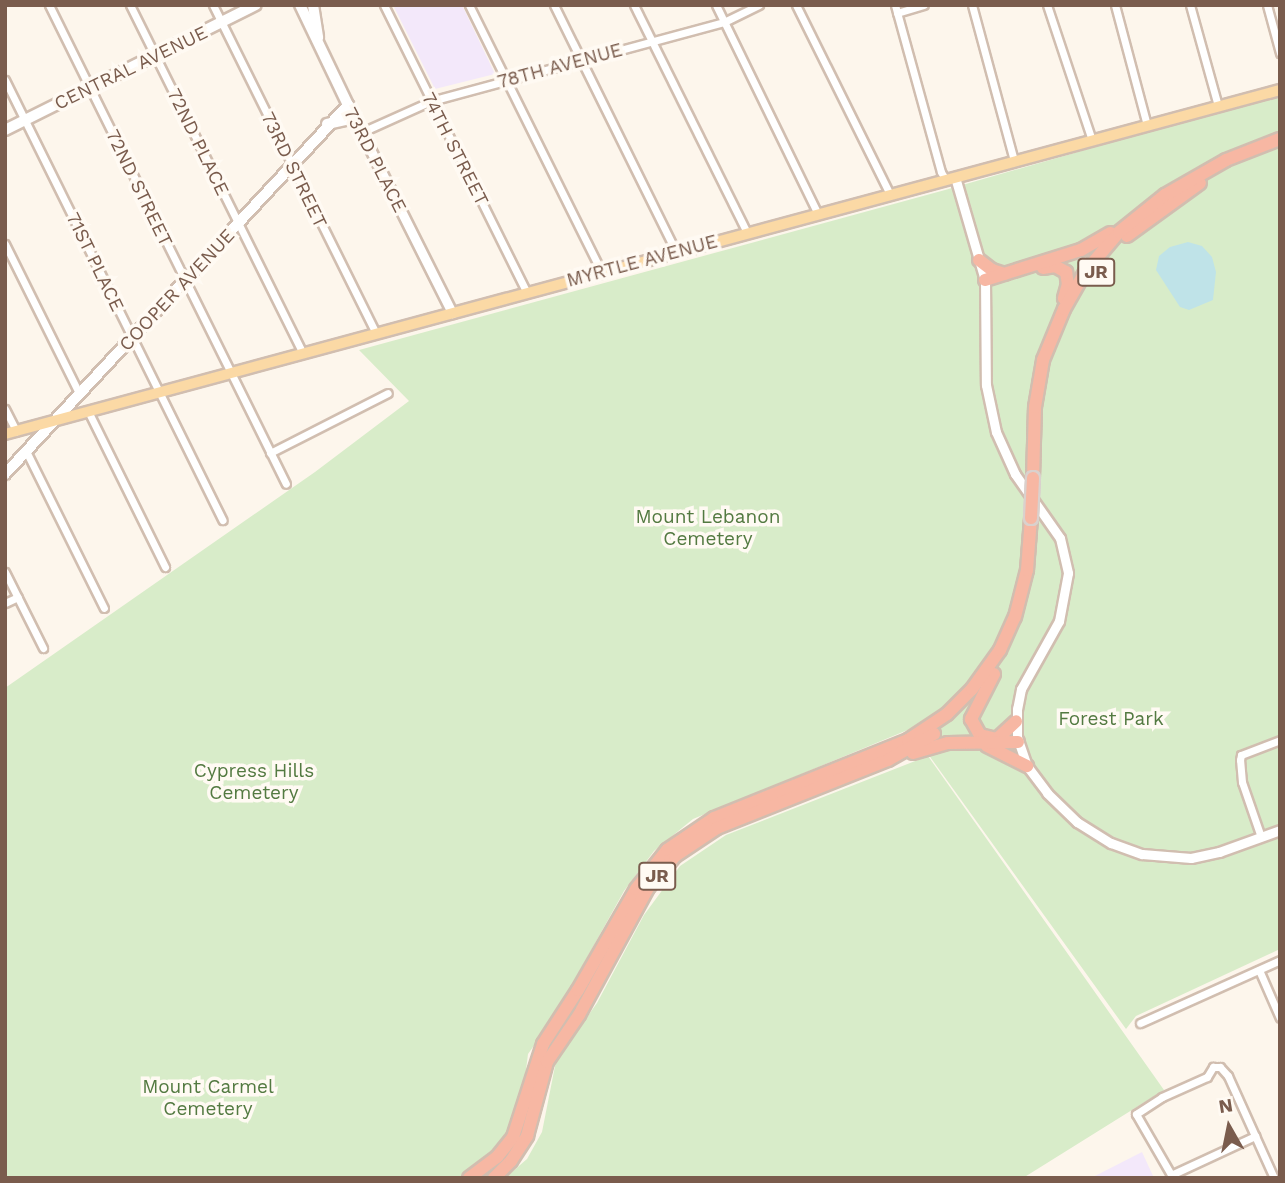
<!DOCTYPE html>
<style>
body{margin:0}
#map{position:relative;width:1285px;height:1183px;overflow:hidden;background:#fdf6ec;font-family:"Work Sans",sans-serif}
div>[style]{position:absolute}
[style*='--x']{left:calc(var(--x)*1px);top:calc(var(--y)*1px);width:calc(var(--w)*1px);rotate:calc(var(--a)*1deg)}
.education>*{inset:0;background:#f3e8fa}
.green>*{inset:0;background:#d8ecc9}
.water>*{inset:0;background:#bfe3e8}
.roads{filter:drop-shadow(2px 0 #d1beb0) drop-shadow(-2px 0 #d1beb0) drop-shadow(0 2px #d1beb0) drop-shadow(0 -2px #d1beb0)}
.minor>*{height:7px;margin:-3.5px;padding:0 3.5px;transform-origin:3.5px;border-radius:3.5px;background:#fff}
.tertiary>*{height:9px;margin:-4.5px;padding:0 4.5px;transform-origin:4.5px;border-radius:4.5px;background:#fff}
.secondary>*{height:10px;margin:-5px;padding:0 5px;transform-origin:5px;border-radius:5px;background:#fff}
.primary>*{height:10px;margin:-5px;padding:0 5px;transform-origin:5px;border-radius:5px;background:#fbd9a5}
.motorway>*{height:12px;margin:-6px;padding:0 6px;transform-origin:6px;border-radius:6px;background:#f7b7a3}
.bridges{filter:drop-shadow(2px 0 #dad1cd) drop-shadow(-2px 0 #dad1cd) drop-shadow(0 2px #dad1cd) drop-shadow(0 -2px #dad1cd)}
.motorway-bridge>*{height:12px;margin:-6px;padding:0 6px;transform-origin:6px;border-radius:6px;background:#f7b7a3}
span{translate:-50% -50%;white-space:nowrap;text-align:center;line-height:1.15;-webkit-text-stroke:7px #fffaf3;paint-order:stroke}
.shield-label span{padding:2px 5px;background:#fffaf3;border:2px solid;border-radius:5px;-webkit-text-stroke-width:0}
.shield-label{font-size:18px;color:#7a5c4d;font-weight:700}
.street-label{font-size:19px;color:#7a5c4d}
.park-label{font-size:19px;color:#537a41}
.frame{position:absolute;inset:0;border:7px solid #7a5c4d;pointer-events:none}
.north{position:absolute;left:1194px;top:1092px;width:70px;height:70px;-webkit-text-stroke:5px #fffaf3;paint-order:stroke;rotate:351deg;font-size:19px;font-weight:700;line-height:28px;text-align:center;color:#7a5c4d}
.north::after{content:'';display:block;margin:auto;width:24px;height:32px;background:#7a5c4d;clip-path:polygon(50% 0,100% 100%,50% 72%,0 100%)}
</style>
<div id="map">
<div class="education">
<div style="clip-path:polygon(393px 5px,462px 5px,495px 74px,435px 89px)"></div>
<div style="clip-path:polygon(1142px 1152px,1154px 1178px,1091px 1178px)"></div>
</div>
<div class="green">
<div style="clip-path:polygon(1280px 94px,1280px 949px,1136px 1016px,1126px 1029px,910px 729px,693px 819px,654px 851px,624px 891px,553px 1019px,528px 1054px,522px 1102px,513px 1127px,489px 1158px,461px 1178px,5px 1178px,5px 688px,315px 472px,409px 401px,359px 350px,945px 190px)"></div>
<div style="clip-path:polygon(928px 756px,1164px 1090px,1023px 1178px,505px 1178px,527px 1159px,542px 1132px,556px 1061px,597px 1003px,644px 915px,680px 866px,726px 835px)"></div>
</div>
<div class="water">
<div style="clip-path:polygon(1188px 242px,1202px 246px,1212px 257px,1216px 272px,1213px 300px,1189px 310px,1180px 307px,1156px 270px,1159px 256px,1170px 247px)"></div>
</div>
<div class="roads">
<div class="minor">
<div style="--x:49;--y:5;--w:534;--a:63.67"></div>
<div style="--x:130;--y:5;--w:389;--a:63.6"></div>
<div style="--x:213;--y:5;--w:367;--a:63.6"></div>
<div style="--x:384;--y:5;--w:322;--a:63.6"></div>
<div style="--x:469;--y:5;--w:299;--a:63.6"></div>
<div style="--x:554;--y:5;--w:275;--a:63.7"></div>
<div style="--x:634;--y:5;--w:254;--a:63.6"></div>
<div style="--x:716;--y:5;--w:233;--a:64"></div>
<div style="--x:796;--y:5;--w:211;--a:63.6"></div>
<div style="--x:895;--y:5;--w:173;--a:74.6"></div>
<div style="--x:941;--y:172;--w:9;--a:58"></div>
<div style="--x:972;--y:5;--w:162;--a:74.9"></div>
<div style="--x:1047;--y:5;--w:142;--a:71.6"></div>
<div style="--x:1115;--y:5;--w:124;--a:75.1"></div>
<div style="--x:1190;--y:5;--w:105;--a:74.5"></div>
<div style="--x:1267;--y:5;--w:50;--a:74.8"></div>
<div style="--x:897;--y:13;--w:28;--a:-17"></div>
<div style="--x:5;--y:80;--w:491;--a:63.7"></div>
<div style="--x:362;--y:132;--w:76;--a:-24.2"></div>
<div style="--x:431;--y:101;--w:303;--a:-15.1"></div>
<div style="--x:724;--y:22;--w:39;--a:-26"></div>
<div style="--x:5;--y:244;--w:166;--a:63.6"></div>
<div style="--x:5;--y:409;--w:25;--a:63"></div>
<div style="--x:88;--y:411;--w:174;--a:63.7"></div>
<div style="--x:27;--y:453;--w:173;--a:63.6"></div>
<div style="--x:270;--y:453;--w:132;--a:-27"></div>
<div style="--x:5;--y:572;--w:85;--a:63.4"></div>
<div style="--x:5;--y:603;--w:14;--a:-25"></div>
<div style="--x:1261;--y:837;--w:58;--a:-109.1"></div>
<div style="--x:1242;--y:782;--w:22;--a:-95"></div>
<div style="--x:1240;--y:760;--w:5;--a:-79"></div>
<div style="--x:1241;--y:755;--w:42;--a:-21"></div>
<div style="--x:1259;--y:970;--w:52;--a:66.4"></div>
<div style="--x:1140;--y:1023;--w:154;--a:-24.2"></div>
<div style="--x:1171;--y:1175;--w:93;--a:-24.9"></div>
<div style="--x:1173;--y:1178;--w:74;--a:-120"></div>
<div style="--x:1136;--y:1114;--w:31;--a:-33"></div>
<div style="--x:1162;--y:1097;--w:49;--a:-24"></div>
<div style="--x:1207;--y:1077;--w:12;--a:-59"></div>
<div style="--x:1213;--y:1067;--w:7;--a:0"></div>
<div style="--x:1220;--y:1067;--w:12;--a:48"></div>
<div style="--x:1228;--y:1076;--w:112;--a:65.7"></div>
</div>
<div class="tertiary">
<div style="--x:348;--y:105;--w:233;--a:63.4"></div>
<div style="--x:955;--y:177;--w:107;--a:73.8"></div>
<div style="--x:985;--y:280;--w:105;--a:89.5"></div>
<div style="--x:986;--y:385;--w:48;--a:78"></div>
<div style="--x:996;--y:432;--w:46;--a:65.7"></div>
<div style="--x:1015;--y:474;--w:78;--a:54.9"></div>
<div style="--x:1060;--y:538;--w:36;--a:77"></div>
<div style="--x:1068;--y:573;--w:49;--a:100.6"></div>
<div style="--x:1059;--y:621;--w:78;--a:119.2"></div>
<div style="--x:1021;--y:689;--w:20;--a:101"></div>
<div style="--x:1017;--y:709;--w:28;--a:90"></div>
<div style="--x:1017;--y:737;--w:31;--a:71"></div>
<div style="--x:1027;--y:766;--w:34;--a:53"></div>
<div style="--x:1047;--y:793;--w:42;--a:44"></div>
<div style="--x:1077;--y:822;--w:40;--a:32"></div>
<div style="--x:1111;--y:843;--w:33;--a:20"></div>
<div style="--x:1142;--y:854;--w:49;--a:4.7"></div>
<div style="--x:1191;--y:858;--w:29;--a:-12"></div>
<div style="--x:1219;--y:852;--w:65;--a:-19.8"></div>
</div>
<div class="secondary">
<div style="--x:313;--y:5;--w:33;--a:81"></div>
<div style="--x:327;--y:124;--w:29;--a:-12"></div>
<div style="--x:5;--y:130;--w:280;--a:-26.5"></div>
<div style="--x:5;--y:474;--w:504;--a:-47.09"></div>
<div style="--x:348;--y:105;--w:111;--a:-115.6"></div>
</div>
<div class="primary">
<div style="--x:5;--y:434;--w:1321;--a:-15.1"></div>
</div>
<div class="motorway">
<div style="--x:1127;--y:236;--w:90;--a:-36"></div>
<div style="--x:979;--y:260;--w:16;--a:38"></div>
<div style="--x:992;--y:270;--w:13;--a:18"></div>
<div style="--x:1043;--y:268;--w:12;--a:-9"></div>
<div style="--x:1055;--y:266;--w:13;--a:29"></div>
<div style="--x:1066;--y:272;--w:12;--a:81"></div>
<div style="--x:1068;--y:284;--w:15;--a:106"></div>
<div style="--x:985;--y:280;--w:101;--a:-17.4"></div>
<div style="--x:1081;--y:250;--w:34;--a:-30"></div>
<div style="--x:1033;--y:478;--w:71;--a:-88.4"></div>
<div style="--x:1035;--y:407;--w:48;--a:-80.3"></div>
<div style="--x:1043;--y:360;--w:55;--a:-67.6"></div>
<div style="--x:1064;--y:309;--w:43;--a:-60.4"></div>
<div style="--x:1085;--y:272;--w:52;--a:-49.6"></div>
<div style="--x:1119;--y:232;--w:59;--a:-38.8"></div>
<div style="--x:1165;--y:195;--w:70;--a:-29.8"></div>
<div style="--x:1226;--y:160;--w:58;--a:-21.3"></div>
<div style="--x:994;--y:674;--w:51;--a:117.1"></div>
<div style="--x:971;--y:719;--w:18;--a:61"></div>
<div style="--x:980;--y:735;--w:16;--a:14"></div>
<div style="--x:997;--y:739;--w:26;--a:-43"></div>
<div style="--x:987;--y:746;--w:45;--a:26.6"></div>
<div style="--x:913;--y:753;--w:36;--a:-16"></div>
<div style="--x:948;--y:743;--w:70;--a:-0.8"></div>
<div style="--x:469;--y:1178;--w:35;--a:-37"></div>
<div style="--x:497;--y:1157;--w:26;--a:-51"></div>
<div style="--x:513;--y:1137;--w:98;--a:-72.1"></div>
<div style="--x:543;--y:1044;--w:64;--a:-57.1"></div>
<div style="--x:578;--y:990;--w:116;--a:-60.1"></div>
<div style="--x:636;--y:889;--w:50;--a:-51.5"></div>
<div style="--x:667;--y:850;--w:57;--a:-34.2"></div>
<div style="--x:714;--y:818;--w:209;--a:-21.9"></div>
<div style="--x:908;--y:740;--w:47;--a:-33.7"></div>
<div style="--x:947;--y:714;--w:35;--a:-45"></div>
<div style="--x:972;--y:689;--w:48;--a:-54.3"></div>
<div style="--x:1000;--y:650;--w:36;--a:-66"></div>
<div style="--x:1015;--y:617;--w:49;--a:-75.7"></div>
<div style="--x:1027;--y:570;--w:52;--a:-85.6"></div>
<div style="--x:494;--y:1178;--w:24;--a:-45"></div>
<div style="--x:511;--y:1161;--w:30;--a:-57"></div>
<div style="--x:527;--y:1136;--w:77;--a:-74.9"></div>
<div style="--x:547;--y:1062;--w:57;--a:-55.8"></div>
<div style="--x:579;--y:1015;--w:145;--a:-61.5"></div>
<div style="--x:648;--y:888;--w:42;--a:-49.8"></div>
<div style="--x:675;--y:856;--w:50;--a:-33.7"></div>
<div style="--x:717;--y:828;--w:184;--a:-21.7"></div>
<div style="--x:888;--y:760;--w:53;--a:-29.5"></div>
</div>
</div>
<div class="bridges">
<div class="motorway-bridge">
<div style="--x:1031;--y:518;--w:40;--a:-87.1"></div>
</div>
</div>
<div class="shield-label">
<span style="left:1096px;top:272px">JR</span>
<span style="left:657px;top:876px">JR</span>
</div>
<div class="street-label">
<span style="left:560px;top:66px;rotate:-15deg">78TH AVENUE</span>
<span style="left:131px;top:68px;rotate:-26deg">CENTRAL AVENUE</span>
<span style="left:198px;top:142px;rotate:64deg">72ND PLACE</span>
<span style="left:455px;top:149px;rotate:63deg">74TH STREET</span>
<span style="left:375px;top:160px;rotate:63deg">73RD PLACE</span>
<span style="left:294px;top:170px;rotate:64deg">73RD STREET</span>
<span style="left:139px;top:188px;rotate:64deg">72ND STREET</span>
<span style="left:642px;top:261px;rotate:-15deg">MYRTLE AVENUE</span>
<span style="left:95px;top:262px;rotate:64deg">71ST PLACE</span>
<span style="left:177px;top:290px;rotate:-47deg">COOPER AVENUE</span>
</div>
<div class="park-label">
<span style="left:708px;top:528px">Mount Lebanon<br>Cemetery</span>
<span style="left:1111px;top:719px">Forest Park</span>
<span style="left:254px;top:782px">Cypress Hills<br>Cemetery</span>
<span style="left:208px;top:1098px">Mount Carmel<br>Cemetery</span>
</div>
<div class="frame"></div>
<div class="north">N</div>
</div>
